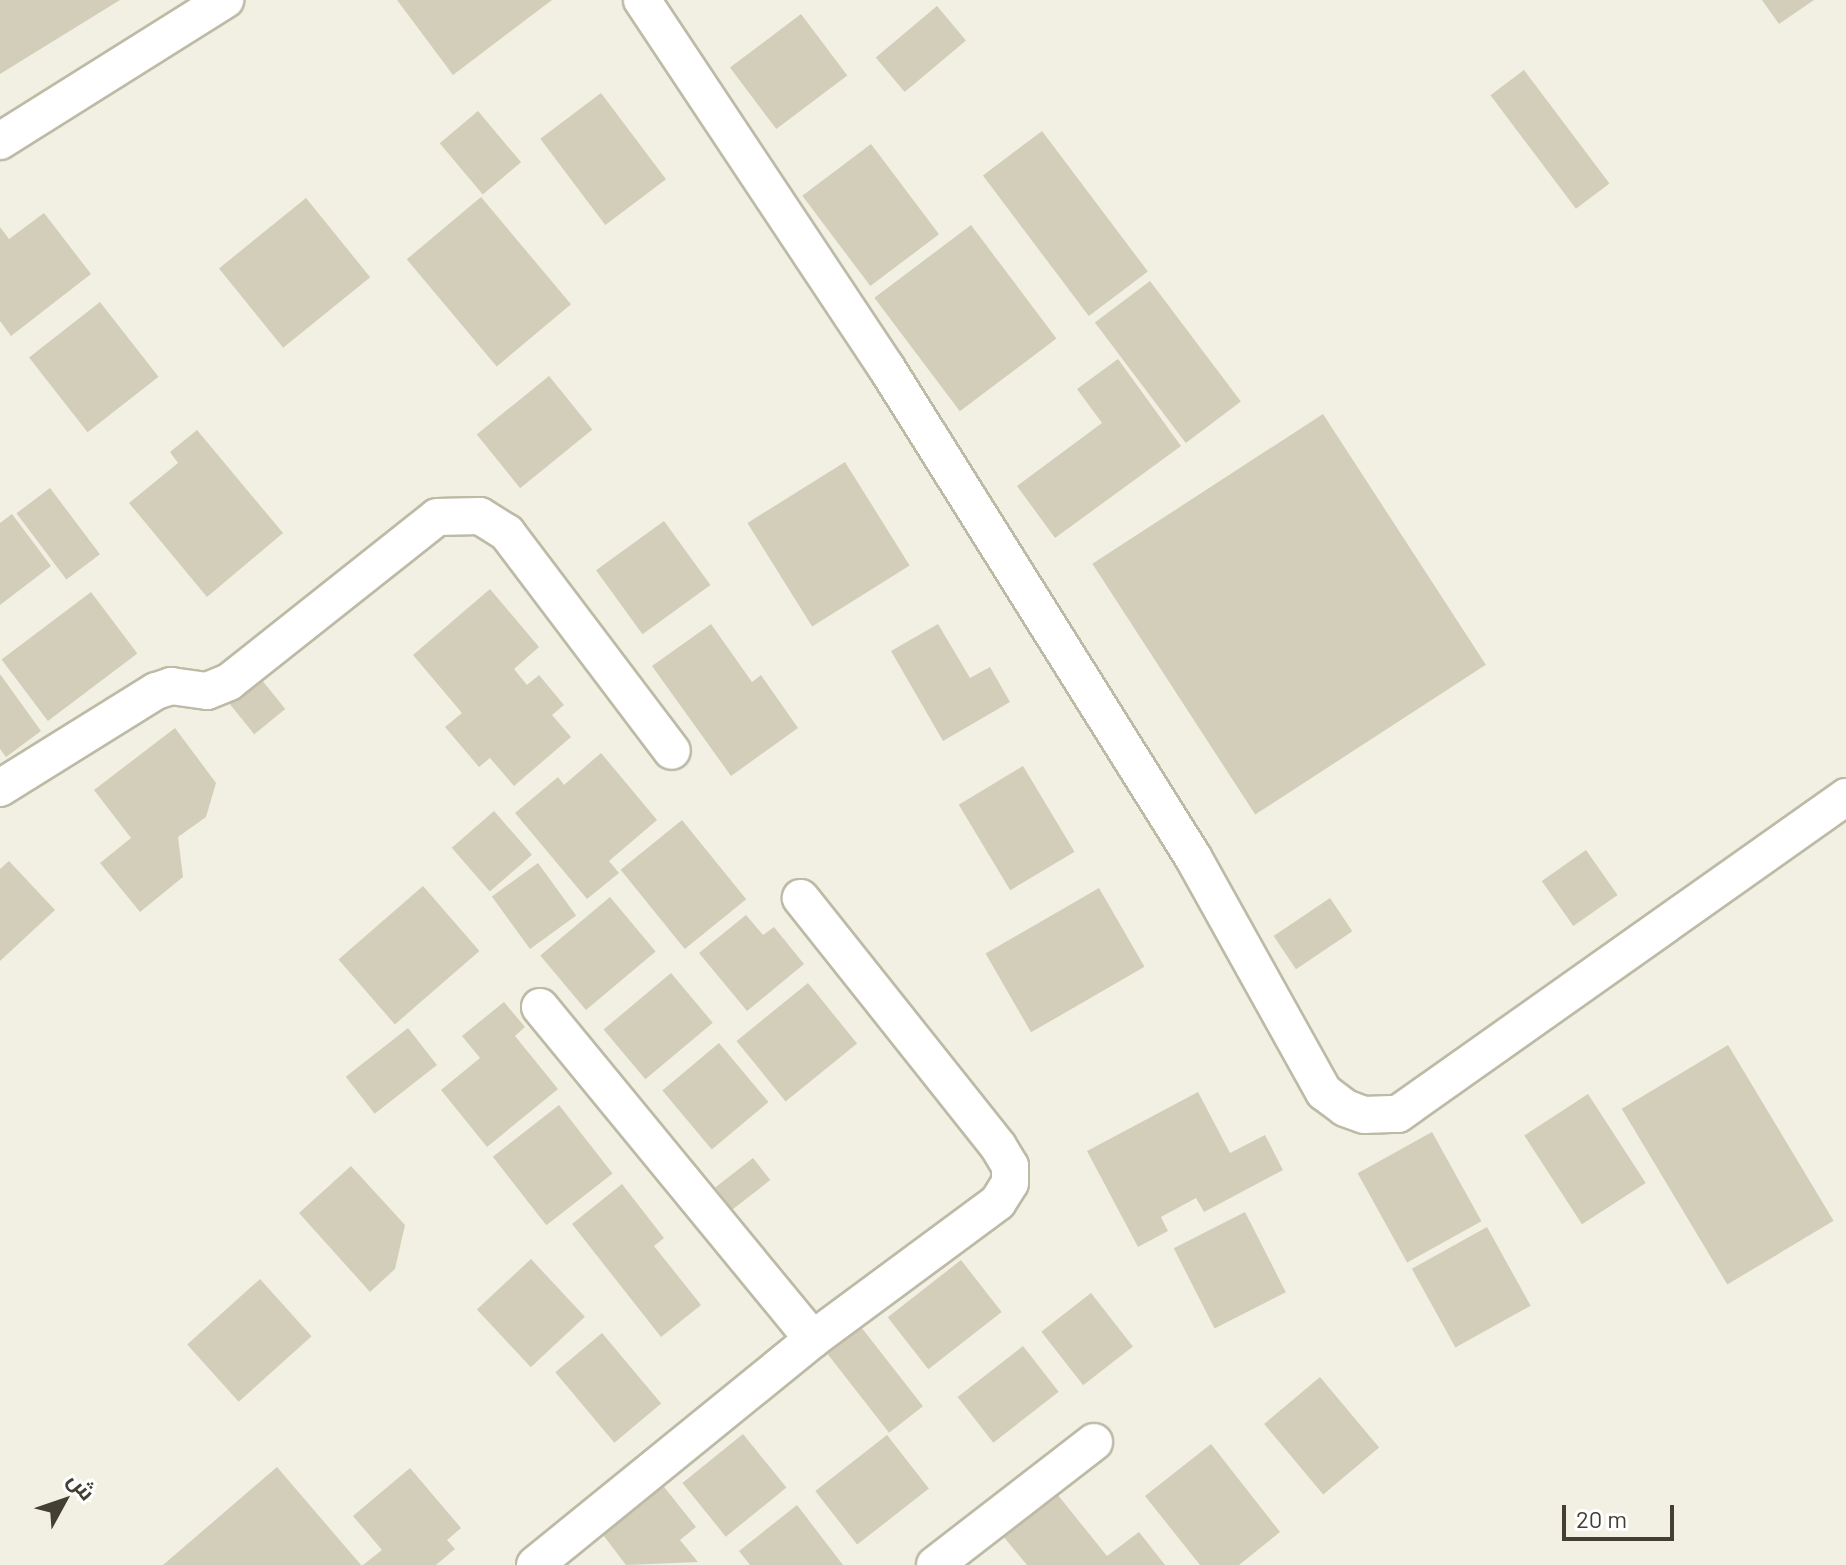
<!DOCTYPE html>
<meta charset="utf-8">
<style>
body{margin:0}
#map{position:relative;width:1846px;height:1565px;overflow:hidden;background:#f2f0e3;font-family:Barlow,Cairo,sans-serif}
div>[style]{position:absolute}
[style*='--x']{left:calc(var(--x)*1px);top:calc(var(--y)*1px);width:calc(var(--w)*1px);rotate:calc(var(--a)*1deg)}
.building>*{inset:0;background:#d3ceb9;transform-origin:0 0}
.roads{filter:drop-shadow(2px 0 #bdbaa6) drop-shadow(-2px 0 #bdbaa6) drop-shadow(0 2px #bdbaa6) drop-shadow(0 -2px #bdbaa6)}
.minor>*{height:36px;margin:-18px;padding:0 18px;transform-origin:18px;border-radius:18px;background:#fff}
span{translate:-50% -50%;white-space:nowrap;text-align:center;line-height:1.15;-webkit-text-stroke:8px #fff;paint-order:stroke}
.north{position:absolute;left:24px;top:1461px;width:80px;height:80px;-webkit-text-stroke:6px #fff;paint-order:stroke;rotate:50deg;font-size:22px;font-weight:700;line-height:32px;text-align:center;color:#434033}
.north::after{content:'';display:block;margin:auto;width:28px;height:36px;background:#434033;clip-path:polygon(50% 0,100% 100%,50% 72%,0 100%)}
.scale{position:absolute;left:1562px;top:1505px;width:112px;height:36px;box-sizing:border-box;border:4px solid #434033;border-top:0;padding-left:10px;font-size:24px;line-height:28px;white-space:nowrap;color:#434033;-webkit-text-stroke:6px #fff;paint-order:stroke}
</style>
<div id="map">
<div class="building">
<div style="clip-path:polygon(0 0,120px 0,0 74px)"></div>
<div style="clip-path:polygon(397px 0,552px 0,453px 75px)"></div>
<div style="clip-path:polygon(1762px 0,1814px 0,1779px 24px)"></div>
<div style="left:937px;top:6px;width:45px;height:80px;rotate:50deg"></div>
<div style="left:801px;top:14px;width:77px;height:89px;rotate:53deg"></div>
<div style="left:1524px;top:70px;width:142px;height:42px;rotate:53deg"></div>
<div style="left:601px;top:93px;width:108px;height:76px;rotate:53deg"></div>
<div style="left:478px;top:111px;width:67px;height:50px;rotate:50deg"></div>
<div style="left:1042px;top:131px;width:176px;height:74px;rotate:53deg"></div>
<div style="left:871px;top:144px;width:113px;height:86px;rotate:53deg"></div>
<div style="left:481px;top:197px;width:140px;height:97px;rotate:50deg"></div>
<div style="left:306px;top:198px;width:102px;height:112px;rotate:51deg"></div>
<div style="clip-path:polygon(44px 213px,91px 274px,11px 336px,0 321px,0 227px,9px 239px)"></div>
<div style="left:971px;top:225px;width:142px;height:121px;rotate:53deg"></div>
<div style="left:1150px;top:281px;width:151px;height:69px;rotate:53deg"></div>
<div style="left:100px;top:302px;width:95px;height:90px;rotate:52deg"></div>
<div style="clip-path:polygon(1118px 359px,1181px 446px,1055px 538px,1017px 486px,1102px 423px,1077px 389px)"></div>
<div style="left:549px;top:376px;width:69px;height:93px;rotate:51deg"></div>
<div style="left:1323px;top:414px;width:299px;height:275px;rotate:57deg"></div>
<div style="clip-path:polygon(197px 430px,283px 533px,207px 597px,129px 503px,178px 463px,170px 452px)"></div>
<div style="left:845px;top:462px;width:122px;height:115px;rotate:58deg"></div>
<div style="left:50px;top:488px;width:83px;height:42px;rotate:53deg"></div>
<div style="clip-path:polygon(12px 514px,51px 566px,0 605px,0 523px)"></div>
<div style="left:664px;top:521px;width:79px;height:84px;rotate:54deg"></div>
<div style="clip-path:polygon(490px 589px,539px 647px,514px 669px,527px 685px,539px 675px,564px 705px,552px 715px,571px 737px,514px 786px,490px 758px,479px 767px,445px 727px,462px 713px,413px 655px)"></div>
<div style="left:91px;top:592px;width:77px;height:112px;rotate:53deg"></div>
<div style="clip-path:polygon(711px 624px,752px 682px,761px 675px,798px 728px,731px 776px,652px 666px)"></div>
<div style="clip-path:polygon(938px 624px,970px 678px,990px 667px,1010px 702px,943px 741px,891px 651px)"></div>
<div style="clip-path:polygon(0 674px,41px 731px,6px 757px,0 749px)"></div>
<div style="left:257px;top:674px;width:45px;height:40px;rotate:51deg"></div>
<div style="clip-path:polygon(175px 728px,216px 783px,206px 817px,178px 837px,183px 877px,140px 912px,100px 863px,131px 838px,94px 790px)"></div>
<div style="clip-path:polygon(601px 753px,657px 820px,609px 861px,619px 873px,587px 899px,515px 813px,558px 777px,564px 785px)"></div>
<div style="left:1023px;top:766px;width:100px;height:75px;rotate:59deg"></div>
<div style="left:494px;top:811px;width:58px;height:56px;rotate:49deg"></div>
<div style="left:682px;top:820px;width:102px;height:79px;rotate:51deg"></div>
<div style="left:1586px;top:850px;width:55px;height:54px;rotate:55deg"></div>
<div style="clip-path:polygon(9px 861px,55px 910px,0 961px,0 869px)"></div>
<div style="left:538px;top:863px;width:65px;height:57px;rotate:54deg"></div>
<div style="left:423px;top:886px;width:86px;height:112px;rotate:49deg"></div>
<div style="left:1099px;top:888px;width:91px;height:131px;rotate:60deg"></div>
<div style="left:610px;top:897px;width:71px;height:91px;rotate:50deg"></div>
<div style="left:1330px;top:898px;width:40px;height:68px;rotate:56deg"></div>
<div style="clip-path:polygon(746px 915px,763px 935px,774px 927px,804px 964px,747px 1011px,699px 953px)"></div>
<div style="left:671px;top:973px;width:65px;height:88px;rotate:50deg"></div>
<div style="left:808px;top:983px;width:78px;height:92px;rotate:51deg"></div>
<div style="clip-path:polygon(504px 1002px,525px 1027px,515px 1036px,558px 1089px,487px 1147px,441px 1090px,480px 1058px,462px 1036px)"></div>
<div style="left:408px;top:1028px;width:47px;height:79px;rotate:52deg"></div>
<div style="left:719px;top:1043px;width:77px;height:74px;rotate:50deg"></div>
<div style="left:1728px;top:1045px;width:205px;height:124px;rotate:59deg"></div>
<div style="clip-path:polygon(1198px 1092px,1230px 1153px,1265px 1135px,1283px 1170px,1204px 1212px,1196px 1198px,1161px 1217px,1168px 1231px,1138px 1247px,1087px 1151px)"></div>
<div style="left:1588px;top:1094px;width:106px;height:76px;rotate:57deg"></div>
<div style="left:559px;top:1105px;width:87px;height:84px;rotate:52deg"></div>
<div style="left:1432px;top:1132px;width:102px;height:85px;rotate:61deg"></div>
<div style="left:753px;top:1158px;width:28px;height:48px;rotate:52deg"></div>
<div style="clip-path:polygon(351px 1166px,405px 1225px,395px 1269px,370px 1292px,299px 1213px)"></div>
<div style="clip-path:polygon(622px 1184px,664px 1238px,654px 1246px,701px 1305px,661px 1337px,572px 1224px)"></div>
<div style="left:1245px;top:1212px;width:90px;height:80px;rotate:63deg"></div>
<div style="left:1487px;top:1227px;width:90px;height:86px;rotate:61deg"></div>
<div style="left:531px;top:1259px;width:79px;height:74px;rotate:47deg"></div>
<div style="left:961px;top:1260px;width:66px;height:93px;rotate:52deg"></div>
<div style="left:260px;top:1279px;width:77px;height:98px;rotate:48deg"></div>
<div style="left:1091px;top:1293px;width:68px;height:63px;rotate:52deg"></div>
<div style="left:854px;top:1318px;width:112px;height:43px;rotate:52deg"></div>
<div style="left:602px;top:1333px;width:92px;height:61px;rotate:50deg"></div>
<div style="left:1023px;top:1346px;width:58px;height:83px;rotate:52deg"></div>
<div style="left:1320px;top:1377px;width:92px;height:73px;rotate:50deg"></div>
<div style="left:743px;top:1434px;width:69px;height:78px;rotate:51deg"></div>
<div style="left:887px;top:1435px;width:68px;height:91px;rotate:52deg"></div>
<div style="clip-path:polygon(1211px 1444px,1280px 1532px,1239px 1565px,1200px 1565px,1145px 1496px)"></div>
<div style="clip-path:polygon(277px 1467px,361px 1565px,163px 1565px)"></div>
<div style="clip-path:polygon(410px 1468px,461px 1528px,447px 1540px,455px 1549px,436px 1565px,363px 1565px,382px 1550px,353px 1516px)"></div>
<div style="clip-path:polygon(661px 1483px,696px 1527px,680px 1540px,698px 1562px,626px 1565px,600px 1531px)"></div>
<div style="clip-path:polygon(1057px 1494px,1107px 1556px,1139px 1532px,1165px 1565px,1027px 1565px,1003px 1536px)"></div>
<div style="clip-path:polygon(797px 1505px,843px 1565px,750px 1565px,739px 1551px)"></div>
</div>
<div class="roads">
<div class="minor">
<div style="--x:642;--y:0;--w:441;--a:56.4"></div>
<div style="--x:886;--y:367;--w:578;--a:57.93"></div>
<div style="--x:1193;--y:857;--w:269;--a:60.9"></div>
<div style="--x:1324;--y:1092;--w:26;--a:37"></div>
<div style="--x:1345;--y:1108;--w:20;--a:20"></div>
<div style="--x:1364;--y:1115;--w:34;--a:-2"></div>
<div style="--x:1398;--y:1114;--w:549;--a:-35.28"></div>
<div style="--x:0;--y:141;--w:266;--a:-32.1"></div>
<div style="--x:0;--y:788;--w:184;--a:-31.9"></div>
<div style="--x:156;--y:691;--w:16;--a:-18"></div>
<div style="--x:171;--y:686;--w:36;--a:8"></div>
<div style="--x:207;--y:691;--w:24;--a:-22"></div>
<div style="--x:229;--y:682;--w:265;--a:-38.4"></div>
<div style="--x:437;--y:517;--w:43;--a:-1.3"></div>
<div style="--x:480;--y:516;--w:32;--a:32"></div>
<div style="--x:507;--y:533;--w:273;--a:52.9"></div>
<div style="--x:540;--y:1007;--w:430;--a:50.6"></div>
<div style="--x:535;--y:1565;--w:358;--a:-39.1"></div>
<div style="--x:813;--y:1339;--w:230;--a:-36.5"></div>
<div style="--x:998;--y:1202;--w:22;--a:-58"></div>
<div style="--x:1010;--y:1183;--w:17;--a:-90"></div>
<div style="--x:1010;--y:1166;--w:23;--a:-121"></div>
<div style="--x:998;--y:1146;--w:317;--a:-128.5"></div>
<div style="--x:935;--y:1565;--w:201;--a:-37.7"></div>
</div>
</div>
<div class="north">ش</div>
<div class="scale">20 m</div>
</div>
